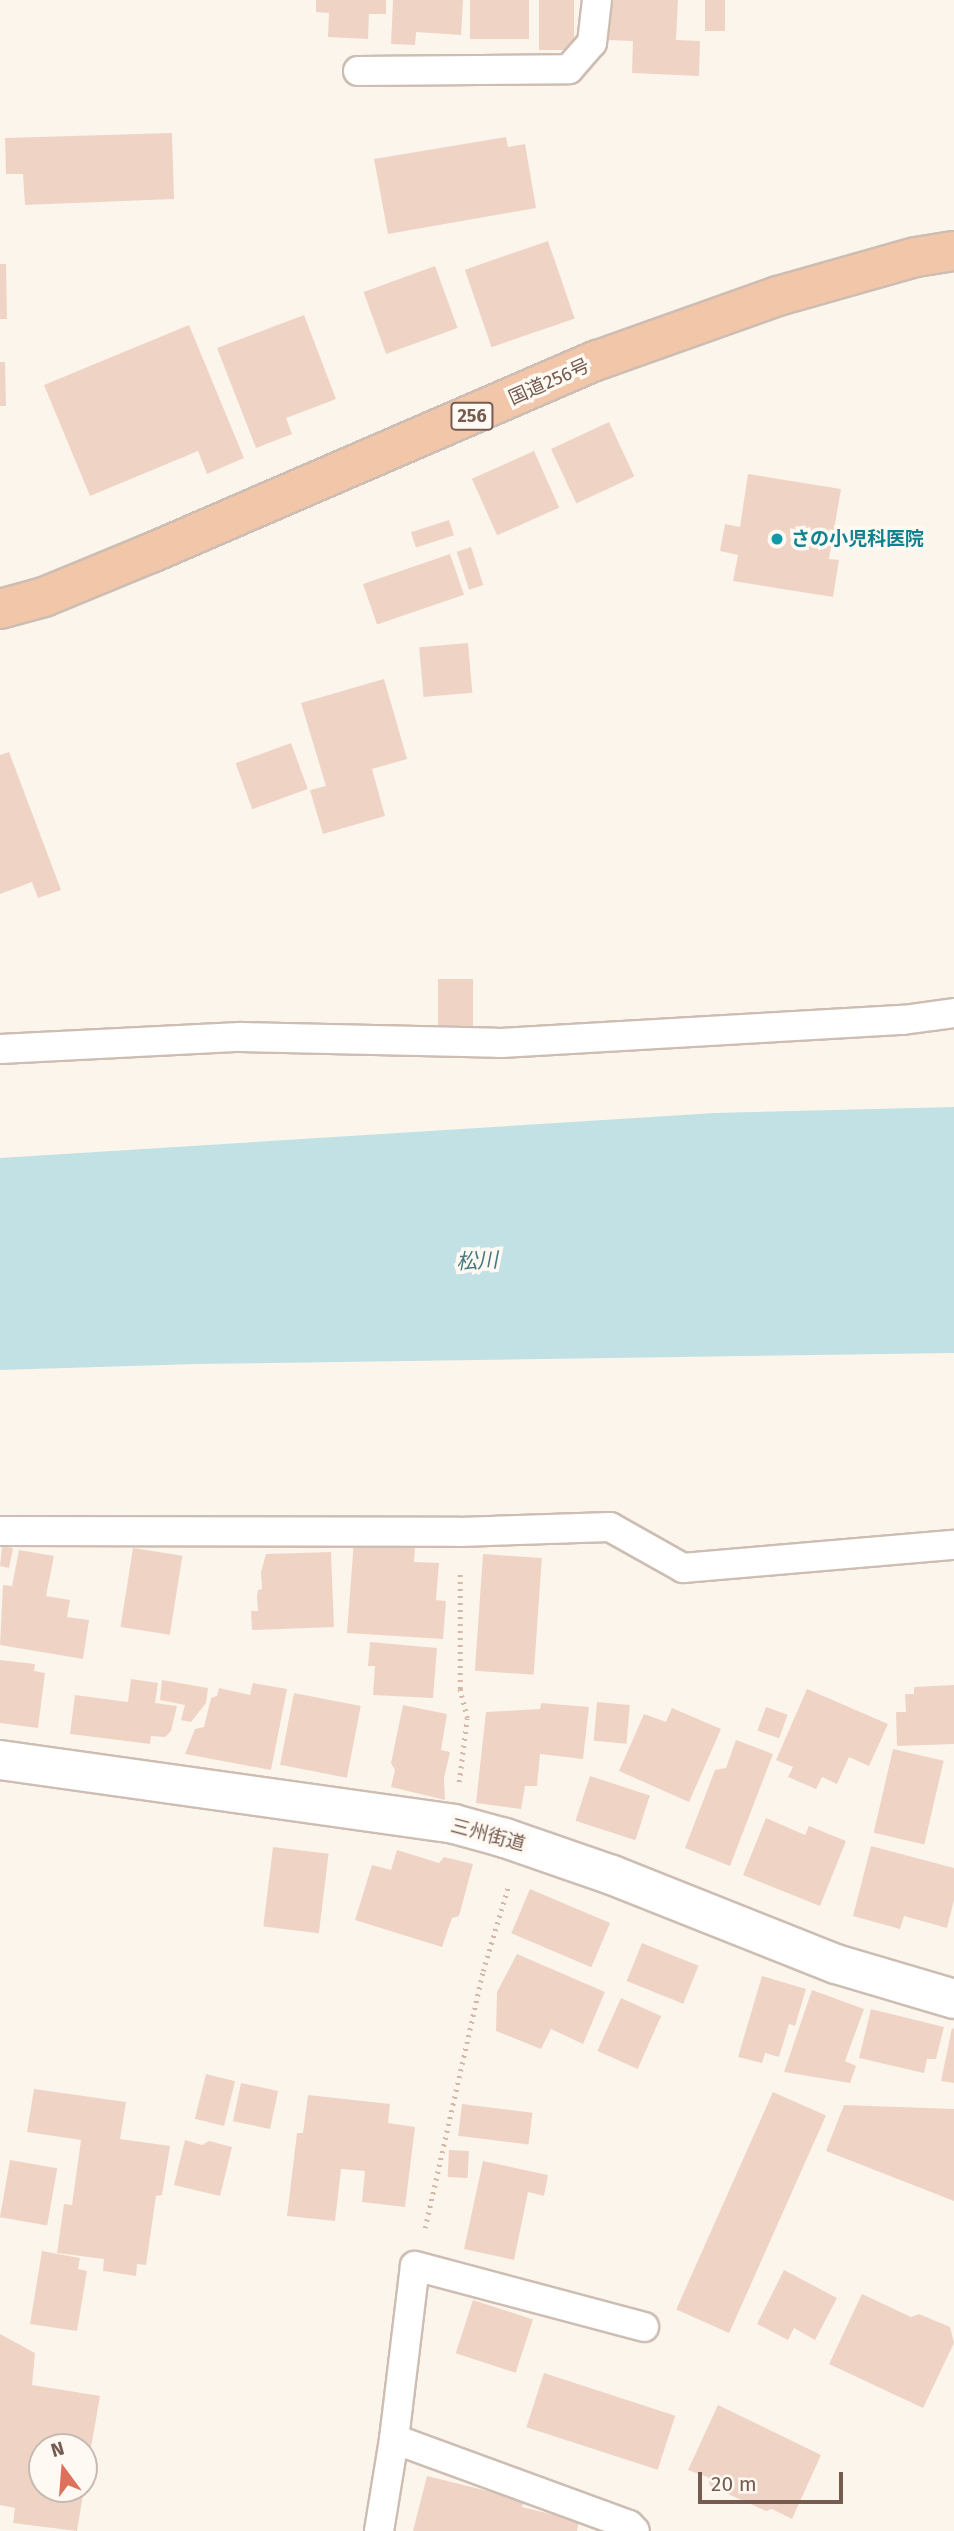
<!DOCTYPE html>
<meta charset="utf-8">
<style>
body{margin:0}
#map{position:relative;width:954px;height:2531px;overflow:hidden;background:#fcf5ec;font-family:"Fira Sans","Noto Sans JP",sans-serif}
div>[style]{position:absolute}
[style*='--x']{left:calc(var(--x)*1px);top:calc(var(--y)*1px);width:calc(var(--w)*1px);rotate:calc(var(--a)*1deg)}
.water>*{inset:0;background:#c1e1e5}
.building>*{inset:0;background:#efd4c6;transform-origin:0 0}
.path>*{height:4.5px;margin-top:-2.25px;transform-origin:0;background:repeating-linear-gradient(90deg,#d5b7a8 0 2px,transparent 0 7px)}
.roads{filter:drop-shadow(2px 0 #cdbdb2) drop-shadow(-2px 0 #cdbdb2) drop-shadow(0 2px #cdbdb2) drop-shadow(0 -2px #cdbdb2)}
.service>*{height:28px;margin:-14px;padding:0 14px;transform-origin:14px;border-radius:14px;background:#fff}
.minor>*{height:38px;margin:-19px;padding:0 19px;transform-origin:19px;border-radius:19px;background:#fff}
.trunk>*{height:38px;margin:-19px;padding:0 19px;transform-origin:19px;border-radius:19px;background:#f2c6a9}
.dots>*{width:19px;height:19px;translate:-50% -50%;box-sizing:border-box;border:4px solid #fef9f3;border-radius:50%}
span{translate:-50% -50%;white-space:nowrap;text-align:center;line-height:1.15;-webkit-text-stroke:7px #fef9f3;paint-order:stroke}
.shield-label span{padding:2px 5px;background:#fef9f3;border:2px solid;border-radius:5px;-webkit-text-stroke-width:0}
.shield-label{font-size:18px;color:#765c50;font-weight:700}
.street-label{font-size:19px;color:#765c50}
.culture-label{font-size:19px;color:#0d838f;font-weight:700}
.left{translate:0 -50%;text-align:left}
.water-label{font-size:21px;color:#477980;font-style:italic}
.north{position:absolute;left:28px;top:2433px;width:70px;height:70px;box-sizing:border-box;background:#fef9f3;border:2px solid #c8bab2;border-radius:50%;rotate:344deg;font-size:19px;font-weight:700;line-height:28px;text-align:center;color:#765c50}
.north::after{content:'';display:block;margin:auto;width:24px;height:32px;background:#dc725b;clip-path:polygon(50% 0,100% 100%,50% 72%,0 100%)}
.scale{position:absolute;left:698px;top:2472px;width:145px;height:32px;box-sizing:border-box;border:4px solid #765c50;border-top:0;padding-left:9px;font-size:21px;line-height:24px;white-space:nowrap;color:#765c50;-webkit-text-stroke:5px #fef9f3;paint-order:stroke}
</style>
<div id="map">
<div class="water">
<div style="clip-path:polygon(954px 1107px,954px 1353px,196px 1364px,0 1370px,0 1158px,715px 1113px)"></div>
</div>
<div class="building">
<div style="clip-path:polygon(316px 0,386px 0,386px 14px,369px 14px,368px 39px,328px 37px,329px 13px,316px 12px)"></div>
<div style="clip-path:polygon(393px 0,463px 0,461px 35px,416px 32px,415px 45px,391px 44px)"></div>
<div style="left:470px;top:0;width:59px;height:39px"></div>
<div style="left:539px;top:0;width:35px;height:50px"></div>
<div style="clip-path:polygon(608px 0,678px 0,676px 40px,700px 41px,699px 76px,632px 73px,633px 41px,606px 40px)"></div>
<div style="left:705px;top:0;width:20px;height:31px"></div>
<div style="clip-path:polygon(172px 133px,174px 199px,25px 205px,23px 174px,6px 174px,5px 138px)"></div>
<div style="clip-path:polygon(506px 137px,508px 147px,525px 144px,536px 208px,388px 234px,374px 159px)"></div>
<div style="left:548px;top:241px;width:82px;height:88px;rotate:71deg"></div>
<div style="clip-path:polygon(0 264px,6px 264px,7px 319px,0 319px)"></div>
<div style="left:435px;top:266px;width:66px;height:76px;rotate:70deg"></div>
<div style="clip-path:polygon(304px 315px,336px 399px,286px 418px,292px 434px,256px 448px,217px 348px)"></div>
<div style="clip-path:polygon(189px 325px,244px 458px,207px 474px,198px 451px,90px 496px,44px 385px)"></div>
<div style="clip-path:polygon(0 362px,5px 362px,6px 406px,0 406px)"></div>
<div style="left:609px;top:422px;width:60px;height:64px;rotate:65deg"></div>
<div style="left:534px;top:451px;width:62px;height:68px;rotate:66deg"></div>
<div style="clip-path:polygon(748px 474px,841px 489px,829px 559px,839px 560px,833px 597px,733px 581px,738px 555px,720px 551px,725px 524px,740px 527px)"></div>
<div style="left:449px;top:520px;width:16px;height:40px;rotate:72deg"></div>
<div style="left:471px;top:547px;width:40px;height:15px;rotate:72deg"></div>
<div style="left:450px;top:554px;width:43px;height:92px;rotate:71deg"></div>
<div style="left:468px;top:643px;width:50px;height:49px;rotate:85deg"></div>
<div style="clip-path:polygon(384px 679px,407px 759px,372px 769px,385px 816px,323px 834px,310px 790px,326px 786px,301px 703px)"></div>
<div style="left:291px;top:743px;width:49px;height:59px;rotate:70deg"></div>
<div style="clip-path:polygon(9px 752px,61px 890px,38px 898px,32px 882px,0 894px,0 755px)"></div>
<div style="left:438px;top:979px;width:35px;height:50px"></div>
<div style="clip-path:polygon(354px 1540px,415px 1545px,414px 1562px,439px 1563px,436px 1600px,446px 1601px,443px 1639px,347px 1633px)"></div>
<div style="clip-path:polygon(2px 1546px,13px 1548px,9px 1568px,0 1566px)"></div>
<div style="left:133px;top:1548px;width:50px;height:80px;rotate:9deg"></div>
<div style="clip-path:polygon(19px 1550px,54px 1556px,46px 1596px,70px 1600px,67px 1617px,89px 1620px,83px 1659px,0 1645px,3px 1585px,12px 1586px)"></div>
<div style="clip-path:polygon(331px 1552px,334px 1627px,252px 1630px,251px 1611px,258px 1611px,257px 1596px,258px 1590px,262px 1589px,261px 1572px,266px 1554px)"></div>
<div style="left:483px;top:1554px;width:59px;height:117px;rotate:4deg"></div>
<div style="clip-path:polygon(370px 1642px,437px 1648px,433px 1698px,373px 1695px,375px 1666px,368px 1666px)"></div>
<div style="clip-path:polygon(0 1660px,35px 1664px,34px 1671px,45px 1673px,38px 1728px,0 1723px)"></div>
<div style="clip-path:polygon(131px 1679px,158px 1683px,155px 1703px,177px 1706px,171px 1731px,165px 1737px,151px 1736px,150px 1744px,70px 1734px,75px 1695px,128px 1702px)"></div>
<div style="clip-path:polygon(162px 1680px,208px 1688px,206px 1703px,191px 1722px,181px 1720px,185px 1705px,160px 1700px)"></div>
<div style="clip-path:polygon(253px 1683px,287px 1689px,271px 1770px,185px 1754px,195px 1729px,204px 1727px,211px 1698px,217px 1696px,219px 1688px,250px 1695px)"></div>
<div style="clip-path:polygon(954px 1685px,954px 1744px,897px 1746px,896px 1712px,906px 1712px,905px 1694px,914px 1694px,914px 1687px)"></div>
<div style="clip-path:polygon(807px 1689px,888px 1724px,869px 1766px,849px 1757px,837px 1784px,822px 1777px,816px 1789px,788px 1777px,793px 1767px,776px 1760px)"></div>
<div style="left:294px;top:1693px;width:68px;height:73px;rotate:11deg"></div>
<div style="left:597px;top:1702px;width:33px;height:39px;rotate:5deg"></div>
<div style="clip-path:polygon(541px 1703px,589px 1707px,583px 1759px,540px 1754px,537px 1786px,525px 1786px,521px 1809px,476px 1803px,486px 1712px,540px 1709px)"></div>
<div style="clip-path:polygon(403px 1705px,447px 1714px,441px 1750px,450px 1752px,444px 1778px,445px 1800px,391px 1787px,395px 1770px,391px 1763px)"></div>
<div style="left:766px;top:1707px;width:23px;height:25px;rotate:20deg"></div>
<div style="clip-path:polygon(672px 1708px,721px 1729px,689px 1802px,619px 1771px,644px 1714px,666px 1722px)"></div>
<div style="clip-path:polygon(736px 1740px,773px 1754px,730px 1866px,685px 1848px,715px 1770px,726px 1768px)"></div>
<div style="left:893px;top:1749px;width:52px;height:86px;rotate:13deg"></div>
<div style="left:590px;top:1776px;width:63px;height:47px;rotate:18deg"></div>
<div style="clip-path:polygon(766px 1818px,805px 1835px,809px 1826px,846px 1841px,820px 1906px,743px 1875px)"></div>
<div style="clip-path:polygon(871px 1846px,954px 1868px,954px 1900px,947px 1928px,904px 1916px,900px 1929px,853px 1916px)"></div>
<div style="left:273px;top:1847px;width:56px;height:80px;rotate:7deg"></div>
<div style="clip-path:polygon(397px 1850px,439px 1863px,444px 1857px,473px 1864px,459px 1916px,452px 1918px,442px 1947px,355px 1920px,372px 1865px,391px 1870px)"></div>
<div style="left:530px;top:1889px;width:87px;height:48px;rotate:23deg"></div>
<div style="left:642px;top:1943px;width:61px;height:41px;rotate:22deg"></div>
<div style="clip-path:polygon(517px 1954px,605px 1992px,583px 2044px,551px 2029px,541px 2049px,496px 2031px,497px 1992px)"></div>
<div style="clip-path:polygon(762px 1976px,806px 1989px,795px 2026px,789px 2024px,779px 2057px,765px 2053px,762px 2063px,738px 2057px)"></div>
<div style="clip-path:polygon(812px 1990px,864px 2009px,845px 2061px,856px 2066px,850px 2083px,784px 2072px)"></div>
<div style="left:621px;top:1998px;width:44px;height:58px;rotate:24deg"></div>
<div style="clip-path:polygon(871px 2009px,944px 2027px,936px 2059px,927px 2059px,924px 2073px,859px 2058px)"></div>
<div style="clip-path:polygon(952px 2028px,954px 2029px,954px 2083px,941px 2081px)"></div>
<div style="left:206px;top:2074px;width:30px;height:46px;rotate:14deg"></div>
<div style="left:241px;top:2083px;width:38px;height:39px;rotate:12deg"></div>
<div style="clip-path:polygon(34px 2089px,126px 2102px,120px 2139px,170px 2146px,162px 2195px,156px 2196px,146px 2265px,137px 2264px,136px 2276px,103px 2271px,104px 2259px,57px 2253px,64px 2204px,72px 2205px,81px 2140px,27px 2132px)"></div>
<div style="left:773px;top:2092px;width:58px;height:238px;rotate:24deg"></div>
<div style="clip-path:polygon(308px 2095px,390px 2104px,388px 2123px,415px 2127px,405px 2207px,362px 2202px,365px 2171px,341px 2169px,335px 2221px,287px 2216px,297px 2133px,303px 2133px)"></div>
<div style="left:462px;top:2104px;width:71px;height:32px;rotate:7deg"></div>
<div style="clip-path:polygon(844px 2105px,954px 2109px,954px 2201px,826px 2151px)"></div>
<div style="clip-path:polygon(185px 2140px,202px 2145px,209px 2141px,232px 2147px,220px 2196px,174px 2185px)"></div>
<div style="left:449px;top:2150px;width:20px;height:27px;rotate:3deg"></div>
<div style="left:10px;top:2160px;width:48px;height:58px;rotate:10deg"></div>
<div style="clip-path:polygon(483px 2161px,548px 2175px,544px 2196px,528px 2192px,514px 2260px,464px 2249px)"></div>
<div style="clip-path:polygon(42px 2251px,80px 2258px,78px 2269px,87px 2271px,77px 2331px,30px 2324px)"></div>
<div style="clip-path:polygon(784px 2270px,837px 2298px,815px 2340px,794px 2328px,788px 2340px,757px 2324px)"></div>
<div style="clip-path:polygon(862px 2294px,911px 2317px,919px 2314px,950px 2327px,954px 2343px,923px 2408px,829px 2364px)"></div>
<div style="left:473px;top:2300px;width:63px;height:56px;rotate:18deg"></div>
<div style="clip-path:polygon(0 2334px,35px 2353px,32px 2385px,100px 2396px,85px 2482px,84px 2447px,42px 2447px,42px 2489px,84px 2489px,77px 2531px,13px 2523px,15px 2508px,0 2505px)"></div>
<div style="left:544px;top:2373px;width:138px;height:57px;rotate:18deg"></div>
<div style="clip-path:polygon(718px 2405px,821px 2455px,792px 2519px,772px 2509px,766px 2511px,710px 2486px,708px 2477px,688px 2470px)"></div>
<div style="clip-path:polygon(427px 2476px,524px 2500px,522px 2507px,579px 2521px,577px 2531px,413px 2531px)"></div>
</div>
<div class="path">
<div style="--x:459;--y:1782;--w:64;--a:-82.9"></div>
<div style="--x:467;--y:1718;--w:30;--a:-104"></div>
<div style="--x:460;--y:1689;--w:118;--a:-90"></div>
<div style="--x:425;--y:2228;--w:263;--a:-77.3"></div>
<div style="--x:483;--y:1971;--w:88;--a:-73.4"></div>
</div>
<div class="roads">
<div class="service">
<div style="--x:358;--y:71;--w:211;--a:-0.5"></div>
<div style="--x:569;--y:69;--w:35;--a:-49"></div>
<div style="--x:592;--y:43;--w:43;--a:-83.4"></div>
<div style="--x:0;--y:1049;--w:240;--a:-2.9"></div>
<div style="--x:240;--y:1037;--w:261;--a:1.3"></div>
<div style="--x:501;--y:1043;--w:403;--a:-3.3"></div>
<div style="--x:903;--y:1020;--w:51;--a:-7.8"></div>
<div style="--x:0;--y:1531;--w:459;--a:0.1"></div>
<div style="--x:459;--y:1532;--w:151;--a:-1.9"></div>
<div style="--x:610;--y:1527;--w:84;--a:29.3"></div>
<div style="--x:683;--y:1568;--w:272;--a:-4.9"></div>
<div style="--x:394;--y:2439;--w:250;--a:20.1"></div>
<div style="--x:629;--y:2525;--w:8;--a:45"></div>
<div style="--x:379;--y:2531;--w:93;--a:-80.7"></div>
<div style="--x:394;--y:2439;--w:174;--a:-83.1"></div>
<div style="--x:415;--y:2266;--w:237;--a:14.9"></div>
</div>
<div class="minor">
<div style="--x:0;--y:1760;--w:458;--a:8"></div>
<div style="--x:454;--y:1824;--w:53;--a:15.4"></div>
<div style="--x:505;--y:1838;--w:113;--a:19.1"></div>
<div style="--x:612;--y:1875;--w:241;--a:21.7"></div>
<div style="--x:836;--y:1964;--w:123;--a:16.5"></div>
</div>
<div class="trunk">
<div style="--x:0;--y:609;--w:46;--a:-15.3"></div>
<div style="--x:44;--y:597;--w:116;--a:-22.4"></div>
<div style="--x:151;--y:553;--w:487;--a:-23.4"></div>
<div style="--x:598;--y:360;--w:191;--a:-19.6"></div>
<div style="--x:778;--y:296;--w:143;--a:-15.8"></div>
<div style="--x:916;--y:257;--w:38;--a:-9"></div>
</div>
</div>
<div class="dots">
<div style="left:777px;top:539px;background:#0f9aa8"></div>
</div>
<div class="shield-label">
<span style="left:472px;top:416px">256</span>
</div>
<div class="street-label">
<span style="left:549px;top:382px;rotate:-24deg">国道256号</span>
<span style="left:488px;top:1835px;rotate:15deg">三州街道</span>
</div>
<div class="culture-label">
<span class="left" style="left:791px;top:539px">さの小児科医院</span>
</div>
<div class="water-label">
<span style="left:477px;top:1261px;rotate:-3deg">松川</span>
</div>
<div class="north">N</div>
<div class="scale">20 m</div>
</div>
